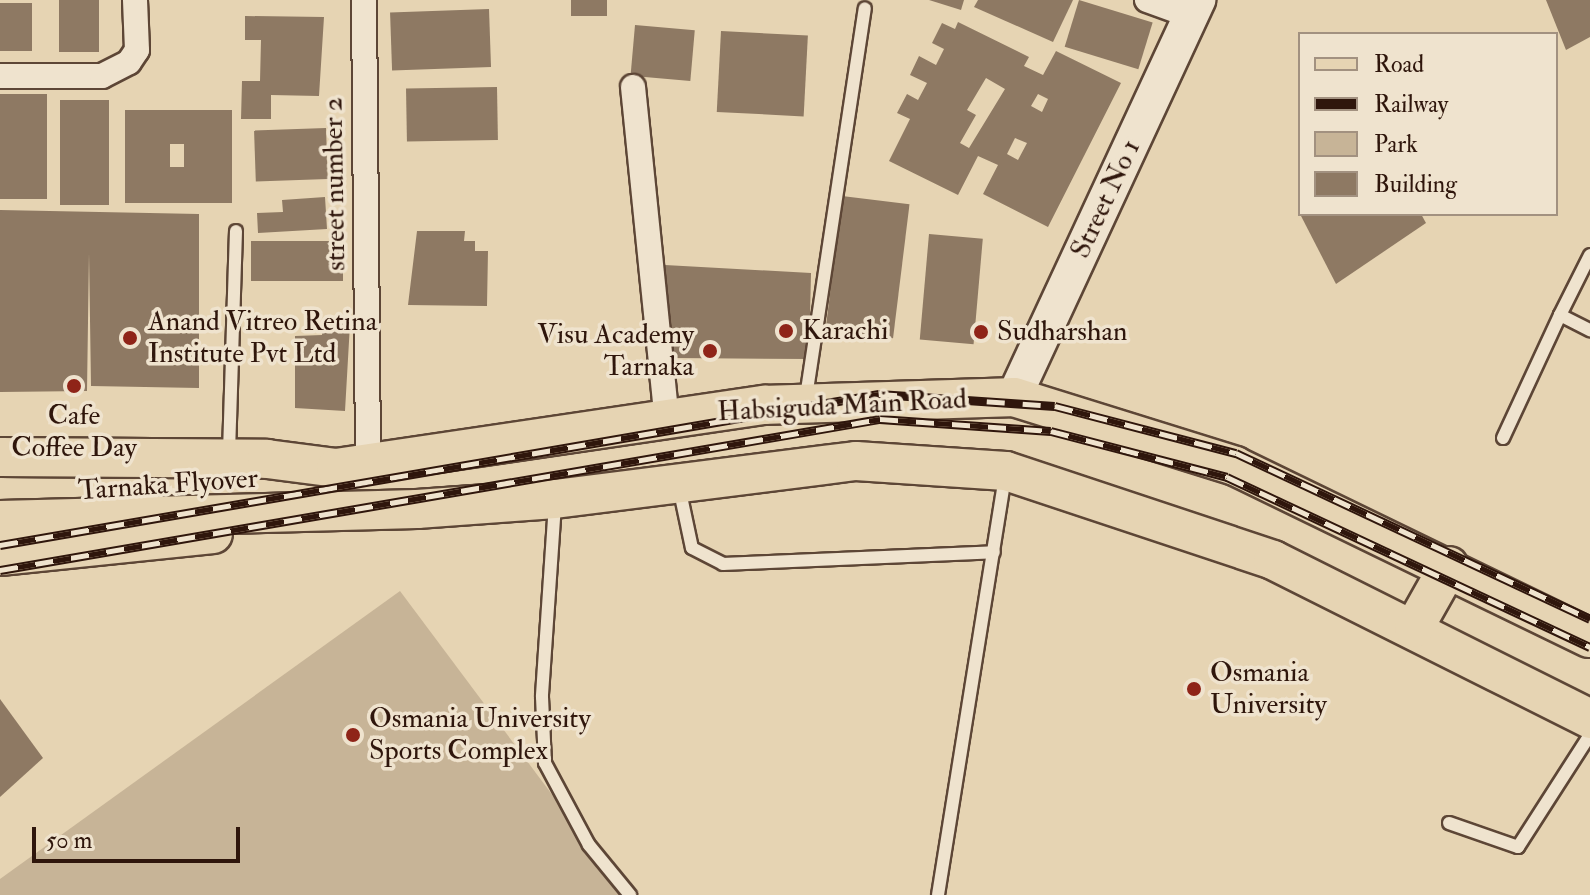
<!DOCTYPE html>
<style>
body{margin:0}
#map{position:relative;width:1590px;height:895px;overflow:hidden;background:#e6d4b3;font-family:"IM FELL Double Pica",serif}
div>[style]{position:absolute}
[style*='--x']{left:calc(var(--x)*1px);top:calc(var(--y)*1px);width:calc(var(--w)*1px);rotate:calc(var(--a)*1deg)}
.green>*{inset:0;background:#c7b497}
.building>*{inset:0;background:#8e7963;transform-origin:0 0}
.roads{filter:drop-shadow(2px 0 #5d4636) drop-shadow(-2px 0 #5d4636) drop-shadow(0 2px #5d4636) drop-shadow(0 -2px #5d4636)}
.lane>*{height:12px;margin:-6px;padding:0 6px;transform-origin:6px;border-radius:6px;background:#efe3ce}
.street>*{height:24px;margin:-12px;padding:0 12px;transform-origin:12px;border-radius:12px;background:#efe3ce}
.secondary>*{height:34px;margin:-17px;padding:0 17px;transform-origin:17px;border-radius:17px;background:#efe3ce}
.primary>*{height:38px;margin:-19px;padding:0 19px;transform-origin:19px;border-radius:19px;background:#e6d4b3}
.rail>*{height:9px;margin-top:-4.5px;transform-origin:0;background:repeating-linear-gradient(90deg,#efe3ce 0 18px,#2f160c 0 36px);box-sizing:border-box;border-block:2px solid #2f160c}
.dots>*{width:22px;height:22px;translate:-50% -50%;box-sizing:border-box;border:4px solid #efe3ce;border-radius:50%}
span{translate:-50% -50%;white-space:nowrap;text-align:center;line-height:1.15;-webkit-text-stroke:7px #efe3ce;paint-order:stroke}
.street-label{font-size:28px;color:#2f160c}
.poi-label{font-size:28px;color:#2f160c}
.left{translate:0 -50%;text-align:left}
.right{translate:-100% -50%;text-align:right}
.legend{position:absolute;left:1298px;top:32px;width:260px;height:184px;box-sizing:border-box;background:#efe3ce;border:2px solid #a29180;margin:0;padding:10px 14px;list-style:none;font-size:24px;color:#2f160c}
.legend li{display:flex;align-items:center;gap:16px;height:40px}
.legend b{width:40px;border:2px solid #a29180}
.scale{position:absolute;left:32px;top:827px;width:208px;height:36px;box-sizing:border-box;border:4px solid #2f160c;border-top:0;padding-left:10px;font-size:24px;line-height:28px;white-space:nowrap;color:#2f160c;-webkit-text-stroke:6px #efe3ce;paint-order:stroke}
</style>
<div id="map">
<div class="green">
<div style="clip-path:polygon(400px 591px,627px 895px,0 895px,0 879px)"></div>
</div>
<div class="building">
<div style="left:59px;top:0;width:40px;height:52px"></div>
<div style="left:571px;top:0;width:36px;height:16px"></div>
<div style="clip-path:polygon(929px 0,964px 0,961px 10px)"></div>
<div style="clip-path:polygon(978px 0,1073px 0,1053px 42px,974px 7px)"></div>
<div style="left:1079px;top:0;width:77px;height:49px;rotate:17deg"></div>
<div style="clip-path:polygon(1546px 0,1590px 0,1590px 37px,1566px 50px)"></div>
<div style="left:0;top:3px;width:32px;height:48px"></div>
<div style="left:489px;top:9px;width:58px;height:99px;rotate:88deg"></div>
<div style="clip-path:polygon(245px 16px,324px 17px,319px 96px,271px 95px,271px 119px,241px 119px,242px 81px,260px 81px,261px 40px,245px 40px)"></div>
<div style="clip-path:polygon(evenodd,958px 22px,1029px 57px,1024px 66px,1043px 75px,1056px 51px,1121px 83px,1048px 227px,983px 194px,998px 165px,978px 156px,958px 195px,889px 161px,910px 119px,897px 113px,907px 94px,918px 100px,927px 83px,910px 75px,919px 56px,936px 65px,944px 49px,932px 43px,942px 23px,955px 29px,958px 22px,986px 78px,1005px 89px,969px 148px,960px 143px,976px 115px,967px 110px,986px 78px,958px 22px,1038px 94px,1048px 99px,1042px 112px,1031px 106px,1038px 94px,958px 22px,1015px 138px,1027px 143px,1018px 160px,1007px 154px,1015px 138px)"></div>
<div style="left:635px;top:25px;width:60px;height:51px;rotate:5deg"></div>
<div style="left:721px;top:31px;width:87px;height:81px;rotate:3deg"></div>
<div style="left:497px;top:87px;width:53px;height:91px;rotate:89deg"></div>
<div style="left:0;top:94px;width:47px;height:105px"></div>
<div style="left:60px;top:100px;width:49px;height:105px"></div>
<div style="clip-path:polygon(evenodd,125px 110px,232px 110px,232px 203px,125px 203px,125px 110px,170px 144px,184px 144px,184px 167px,170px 167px,170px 144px)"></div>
<div style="left:326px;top:128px;width:51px;height:72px;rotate:88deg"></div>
<div style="left:842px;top:196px;width:68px;height:135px;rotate:7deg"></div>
<div style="clip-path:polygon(325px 197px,327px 229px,258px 233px,257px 213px,283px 212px,282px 200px)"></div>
<div style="clip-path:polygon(0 210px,199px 214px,199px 388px,91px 386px,89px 253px,87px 391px,0 392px)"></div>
<div style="clip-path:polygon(1300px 214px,1421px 214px,1426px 223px,1336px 284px)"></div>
<div style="clip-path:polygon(417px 231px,465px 231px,464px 241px,475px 241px,475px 251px,488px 251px,487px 306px,408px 305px)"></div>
<div style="left:929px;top:234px;width:54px;height:106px;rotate:5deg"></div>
<div style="left:251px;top:241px;width:92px;height:40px"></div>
<div style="clip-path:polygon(665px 265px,811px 273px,809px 359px,674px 358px)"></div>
<div style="clip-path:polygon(323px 321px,350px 324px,345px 411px,295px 408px,295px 336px,322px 335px)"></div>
<div style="clip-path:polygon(0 699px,43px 758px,0 797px)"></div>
</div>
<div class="roads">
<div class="lane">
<div style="--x:1560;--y:315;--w:67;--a:-63.4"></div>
<div style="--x:806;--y:397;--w:393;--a:-81.4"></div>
<div style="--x:1503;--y:438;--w:136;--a:-65.1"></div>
<div style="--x:1560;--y:315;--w:34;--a:27"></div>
<div style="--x:229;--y:453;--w:222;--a:-88.2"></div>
<div style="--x:679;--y:487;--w:62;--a:78"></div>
<div style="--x:692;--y:548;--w:35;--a:27"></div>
<div style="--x:723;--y:564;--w:271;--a:-2.5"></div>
<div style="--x:555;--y:504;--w:193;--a:93.9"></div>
<div style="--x:542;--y:697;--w:66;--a:87.4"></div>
<div style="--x:545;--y:763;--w:93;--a:61.8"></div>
<div style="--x:589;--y:845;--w:65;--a:50.6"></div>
<div style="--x:1449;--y:823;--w:73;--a:19.2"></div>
<div style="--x:1518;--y:847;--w:133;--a:-57.3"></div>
<div style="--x:938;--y:895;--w:424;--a:-80.9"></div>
</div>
<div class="street">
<div style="--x:364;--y:0;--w:463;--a:89.5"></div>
<div style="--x:1147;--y:0;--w:47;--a:20"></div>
<div style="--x:0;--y:76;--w:102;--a:0"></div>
<div style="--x:102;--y:76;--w:30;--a:-27"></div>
<div style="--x:129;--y:62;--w:14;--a:-56"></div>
<div style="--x:137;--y:50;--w:50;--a:-92.3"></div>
<div style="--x:633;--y:87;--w:334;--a:84.2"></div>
</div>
<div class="secondary">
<div style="--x:1014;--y:397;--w:438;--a:-65.1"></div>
</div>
<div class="primary">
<div style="--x:0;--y:457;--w:267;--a:0.4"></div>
<div style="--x:267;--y:459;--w:70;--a:7.4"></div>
<div style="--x:336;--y:468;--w:434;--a:-8.4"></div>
<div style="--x:765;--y:405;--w:249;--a:-1.8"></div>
<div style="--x:1014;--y:397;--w:232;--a:17.3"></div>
<div style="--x:1235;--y:466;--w:394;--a:25.9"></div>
<div style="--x:0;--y:520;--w:417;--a:-1.5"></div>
<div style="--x:417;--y:509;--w:138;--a:-4.1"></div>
<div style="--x:555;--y:499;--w:303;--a:-7.2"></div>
<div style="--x:856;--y:461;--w:150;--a:3.8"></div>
<div style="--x:1006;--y:471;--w:281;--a:18.4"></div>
<div style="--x:1273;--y:560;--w:355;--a:26.6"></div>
<div style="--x:0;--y:556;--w:214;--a:-5.9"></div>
<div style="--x:1414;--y:628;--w:71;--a:-60.6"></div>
</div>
</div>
<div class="rail">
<div style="--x:0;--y:545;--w:892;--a:-9.75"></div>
<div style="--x:879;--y:394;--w:176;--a:3.9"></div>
<div style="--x:1055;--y:406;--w:187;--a:14.6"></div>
<div style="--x:1236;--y:453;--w:391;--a:25.1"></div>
<div style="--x:0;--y:570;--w:893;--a:-9.74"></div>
<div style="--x:880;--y:419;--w:171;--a:4"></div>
<div style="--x:1051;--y:431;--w:182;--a:14.6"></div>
<div style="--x:1227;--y:477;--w:401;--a:25.1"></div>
</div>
<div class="dots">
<div style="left:786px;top:331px;background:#8f2418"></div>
<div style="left:981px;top:332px;background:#8f2418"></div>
<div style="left:130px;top:338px;background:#8f2418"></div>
<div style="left:710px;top:351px;background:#8f2418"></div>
<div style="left:74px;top:386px;background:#8f2418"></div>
<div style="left:1194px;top:689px;background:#8f2418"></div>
<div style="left:353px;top:735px;background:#8f2418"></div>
</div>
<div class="street-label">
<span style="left:335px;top:184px;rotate:-91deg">street number 2</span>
<span style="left:1106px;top:199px;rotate:-65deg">Street No 1</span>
<span style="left:842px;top:406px;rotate:-3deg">Habsiguda Main Road</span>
<span style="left:168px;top:485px;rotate:-4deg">Tarnaka Flyover</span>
</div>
<div class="poi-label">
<span class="left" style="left:148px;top:338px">Anand Vitreo Retina<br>Institute Pvt Ltd</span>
<span class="left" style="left:802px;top:331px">Karachi</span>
<span class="left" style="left:997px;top:332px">Sudharshan</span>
<span class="right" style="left:694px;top:351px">Visu Academy<br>Tarnaka</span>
<span style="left:74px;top:432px">Cafe<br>Coffee Day</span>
<span class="left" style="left:1210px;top:689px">Osmania<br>University</span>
<span class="left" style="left:369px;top:735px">Osmania University<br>Sports Complex</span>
</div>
<ul class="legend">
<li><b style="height:10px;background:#e6d4b3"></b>Road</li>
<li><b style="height:10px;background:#2f160c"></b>Railway</li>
<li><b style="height:22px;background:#c7b497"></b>Park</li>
<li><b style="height:22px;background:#8e7963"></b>Building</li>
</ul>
<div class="scale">50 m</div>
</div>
